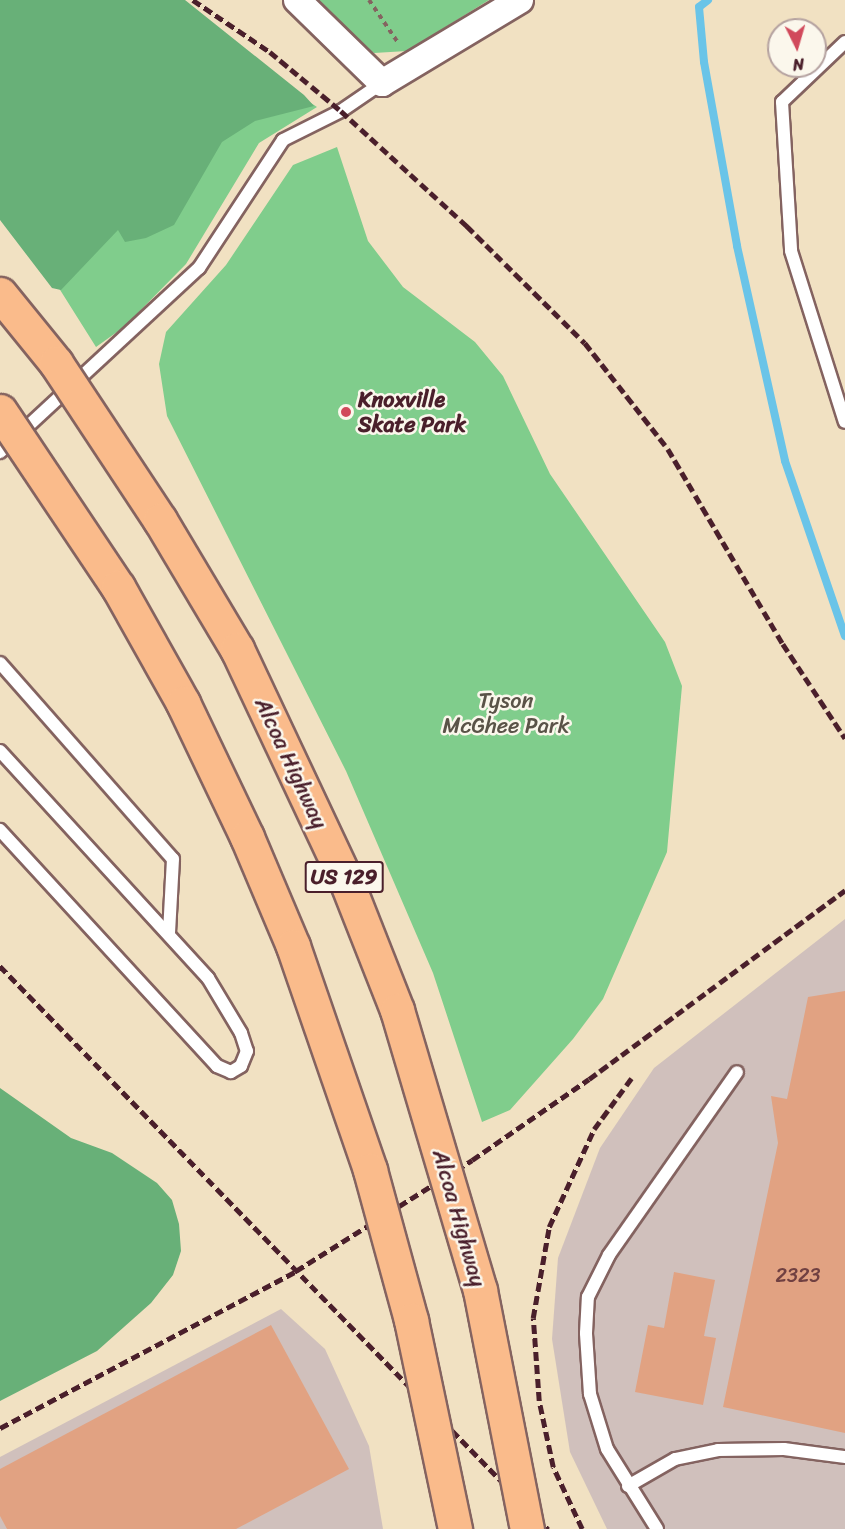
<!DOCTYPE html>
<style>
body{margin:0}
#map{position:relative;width:845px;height:1529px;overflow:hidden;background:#f1e1c2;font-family:Sriracha,sans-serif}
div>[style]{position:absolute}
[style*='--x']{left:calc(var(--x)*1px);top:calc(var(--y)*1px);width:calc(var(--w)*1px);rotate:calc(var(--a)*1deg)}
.industrial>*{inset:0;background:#d0c0bc}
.green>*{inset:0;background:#80cd8c}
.forest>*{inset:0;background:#68b078}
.stream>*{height:8px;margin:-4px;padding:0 4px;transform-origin:4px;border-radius:4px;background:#6ac4e8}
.building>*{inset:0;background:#e1a282}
.path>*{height:4px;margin-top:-2px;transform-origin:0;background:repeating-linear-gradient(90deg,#846360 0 4.5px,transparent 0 9px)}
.roads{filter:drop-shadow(2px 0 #846360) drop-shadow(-2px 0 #846360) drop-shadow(0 2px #846360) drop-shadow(0 -2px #846360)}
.service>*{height:12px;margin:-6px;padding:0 6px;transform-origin:6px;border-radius:6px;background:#fff}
.minor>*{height:26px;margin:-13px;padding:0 13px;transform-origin:13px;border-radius:13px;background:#fff}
.rail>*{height:4.5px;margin-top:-2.25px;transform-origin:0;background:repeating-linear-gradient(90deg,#4a1f2b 0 9px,transparent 0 13.5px)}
.bridges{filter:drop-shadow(2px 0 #846360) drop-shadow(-2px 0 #846360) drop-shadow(0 2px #846360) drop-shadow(0 -2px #846360)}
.motorway-bridge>*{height:33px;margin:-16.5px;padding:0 16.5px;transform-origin:16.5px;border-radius:16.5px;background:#fabb8b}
.dots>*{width:16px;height:16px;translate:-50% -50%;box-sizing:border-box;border:3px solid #fbf7ec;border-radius:50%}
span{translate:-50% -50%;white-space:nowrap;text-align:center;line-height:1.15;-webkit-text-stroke:5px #fbf7ec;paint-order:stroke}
.number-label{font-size:20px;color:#704041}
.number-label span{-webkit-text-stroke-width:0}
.shield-label span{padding:2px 4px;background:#fbf7ec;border:2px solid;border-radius:4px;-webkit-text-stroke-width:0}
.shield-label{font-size:21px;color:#4a1f2b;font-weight:700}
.poi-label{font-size:22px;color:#4a1f2b;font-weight:700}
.left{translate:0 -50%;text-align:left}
.park-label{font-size:22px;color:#5a5348}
.street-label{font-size:22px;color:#4a1f2b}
.north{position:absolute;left:767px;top:18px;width:60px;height:60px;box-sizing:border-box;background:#fbf7ec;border:2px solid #b4a19f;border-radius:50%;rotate:175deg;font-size:16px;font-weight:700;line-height:24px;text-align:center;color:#4a1f2b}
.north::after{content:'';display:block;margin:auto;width:21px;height:27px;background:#d1495b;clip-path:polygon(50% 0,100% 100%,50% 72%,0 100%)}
</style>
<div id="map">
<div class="industrial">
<div style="clip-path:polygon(845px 919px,845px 1529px,607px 1529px,570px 1452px,552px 1339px,558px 1258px,600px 1148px,654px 1068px)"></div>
<div style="clip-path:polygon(281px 1309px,325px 1349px,369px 1446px,383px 1529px,0 1529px,0 1457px)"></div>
</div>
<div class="green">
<div style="clip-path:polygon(0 0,299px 95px,317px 107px,259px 143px,186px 264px,124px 327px,96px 347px,40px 258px)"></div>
<div style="clip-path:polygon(310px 0,489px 0,407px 51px,374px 53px,350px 39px)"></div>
<div style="clip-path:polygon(337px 147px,368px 241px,403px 287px,475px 342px,503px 376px,550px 474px,665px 642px,682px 686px,667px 852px,603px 999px,573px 1039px,510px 1110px,482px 1122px,433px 973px,346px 771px,167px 416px,159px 364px,166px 332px,226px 265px,293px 165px)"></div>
</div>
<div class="forest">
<div style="clip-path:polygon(0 0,185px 0,304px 95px,314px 106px,255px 121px,222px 142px,174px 225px,146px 238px,125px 242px,118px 230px,61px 290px,52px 288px,0 220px)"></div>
<div style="clip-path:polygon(0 1088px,71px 1138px,112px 1153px,157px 1183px,172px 1200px,179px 1224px,181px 1251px,173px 1275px,151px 1303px,97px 1351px,0 1401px)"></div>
</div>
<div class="stream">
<div style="--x:708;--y:0;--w:11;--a:142"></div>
<div style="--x:699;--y:7;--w:55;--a:84.8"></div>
<div style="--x:704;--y:62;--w:187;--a:79.8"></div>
<div style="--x:737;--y:246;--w:220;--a:77.4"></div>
<div style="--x:785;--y:461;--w:185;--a:71.1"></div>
</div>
<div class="building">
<div style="clip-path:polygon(845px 991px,845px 1433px,723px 1407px,778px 1143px,771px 1096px,787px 1099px,808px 997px)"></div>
<div style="clip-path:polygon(674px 1272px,715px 1280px,704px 1336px,716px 1338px,703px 1405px,635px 1392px,648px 1325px,664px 1328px)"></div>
<div style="clip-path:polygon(271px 1325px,349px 1469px,236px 1529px,7px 1529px,0 1516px,0 1469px)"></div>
</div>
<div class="path">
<div style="--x:369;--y:0;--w:53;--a:55.7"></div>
</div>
<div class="roads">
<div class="service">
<div style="--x:845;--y:42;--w:87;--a:136.4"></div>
<div style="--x:782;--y:102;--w:149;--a:86.5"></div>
<div style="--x:791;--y:251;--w:179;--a:72.5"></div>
<div style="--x:0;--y:452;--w:271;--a:-42.8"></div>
<div style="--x:199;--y:268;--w:153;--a:-56.7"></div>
<div style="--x:283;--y:140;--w:65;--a:-26.6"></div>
<div style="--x:341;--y:111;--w:50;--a:-34.3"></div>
<div style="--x:0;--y:663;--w:261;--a:48.6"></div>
<div style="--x:173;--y:859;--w:75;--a:93.1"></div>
<div style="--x:0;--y:751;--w:308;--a:47.5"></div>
<div style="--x:208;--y:978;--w:64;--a:59"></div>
<div style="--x:241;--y:1033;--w:19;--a:72"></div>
<div style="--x:247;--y:1051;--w:16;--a:112"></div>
<div style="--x:241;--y:1066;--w:12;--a:149"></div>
<div style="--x:231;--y:1072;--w:15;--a:-157"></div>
<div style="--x:217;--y:1066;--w:321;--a:-132.6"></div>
<div style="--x:628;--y:1486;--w:54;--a:-29.9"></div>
<div style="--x:675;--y:1459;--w:44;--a:-11.8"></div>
<div style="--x:718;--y:1450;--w:66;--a:-0.9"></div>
<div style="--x:784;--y:1449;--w:62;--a:7.5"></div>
<div style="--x:657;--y:1529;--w:94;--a:-122"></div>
<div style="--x:607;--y:1449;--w:58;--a:-107.2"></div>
<div style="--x:590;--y:1394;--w:61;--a:-93.8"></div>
<div style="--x:586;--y:1333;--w:36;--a:-87"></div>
<div style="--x:588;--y:1297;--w:47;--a:-63.4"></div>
<div style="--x:609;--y:1255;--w:223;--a:-55"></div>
</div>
<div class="minor">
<div style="--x:297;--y:0;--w:119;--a:44.3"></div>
<div style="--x:382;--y:83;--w:161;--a:-31"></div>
</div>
</div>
<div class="rail">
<div style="--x:193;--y:0;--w:93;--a:34"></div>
<div style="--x:270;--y:52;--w:92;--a:39.7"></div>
<div style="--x:341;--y:111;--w:171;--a:42.4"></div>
<div style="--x:467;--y:226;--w:166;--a:44.8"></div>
<div style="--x:585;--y:343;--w:135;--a:51.9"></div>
<div style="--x:668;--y:449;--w:226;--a:59.5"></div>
<div style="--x:783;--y:644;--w:113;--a:56.6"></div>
<div style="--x:0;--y:966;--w:786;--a:45.77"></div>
<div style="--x:0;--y:1428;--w:335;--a:-27.9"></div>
<div style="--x:296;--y:1271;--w:208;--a:-32.2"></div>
<div style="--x:472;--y:1160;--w:142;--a:-34.7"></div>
<div style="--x:589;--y:1079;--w:318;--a:-36.4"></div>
<div style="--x:582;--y:1529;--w:68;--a:-115.1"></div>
<div style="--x:553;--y:1467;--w:67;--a:-102"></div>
<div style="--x:539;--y:1401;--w:83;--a:-94.1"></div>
<div style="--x:533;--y:1318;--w:92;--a:-80"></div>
<div style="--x:549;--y:1227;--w:108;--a:-65.3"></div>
<div style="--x:594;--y:1129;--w:66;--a:-53.7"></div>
</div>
<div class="bridges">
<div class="motorway-bridge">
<div style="--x:0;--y:294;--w:89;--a:50.9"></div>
<div style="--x:56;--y:363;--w:188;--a:56.5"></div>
<div style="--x:160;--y:520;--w:150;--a:59.2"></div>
<div style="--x:237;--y:649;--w:259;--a:64.8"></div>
<div style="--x:347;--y:883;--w:136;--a:68.5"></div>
<div style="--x:397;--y:1010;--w:292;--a:73.5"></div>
<div style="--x:480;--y:1290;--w:244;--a:78.9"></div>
<div style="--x:0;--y:411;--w:212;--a:56.2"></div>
<div style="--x:118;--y:587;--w:133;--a:60.7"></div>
<div style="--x:183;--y:703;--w:148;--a:64.5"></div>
<div style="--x:247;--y:837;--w:118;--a:67.1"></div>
<div style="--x:293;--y:946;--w:237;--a:71"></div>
<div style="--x:370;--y:1170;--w:156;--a:74.7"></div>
<div style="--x:411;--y:1320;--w:214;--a:78.1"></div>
</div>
</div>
<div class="dots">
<div style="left:346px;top:412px;background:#d1495b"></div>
</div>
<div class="number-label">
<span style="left:798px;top:1275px">2323</span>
</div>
<div class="shield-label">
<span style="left:344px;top:877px">US 129</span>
</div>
<div class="poi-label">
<span class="left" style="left:358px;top:412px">Knoxville<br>Skate Park</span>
</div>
<div class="park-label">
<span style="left:506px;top:713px">Tyson<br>McGhee Park</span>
</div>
<div class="street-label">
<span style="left:291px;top:763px;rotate:65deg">Alcoa Highway</span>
<span style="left:459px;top:1218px;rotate:74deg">Alcoa Highway</span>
</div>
<div class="north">N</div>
</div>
